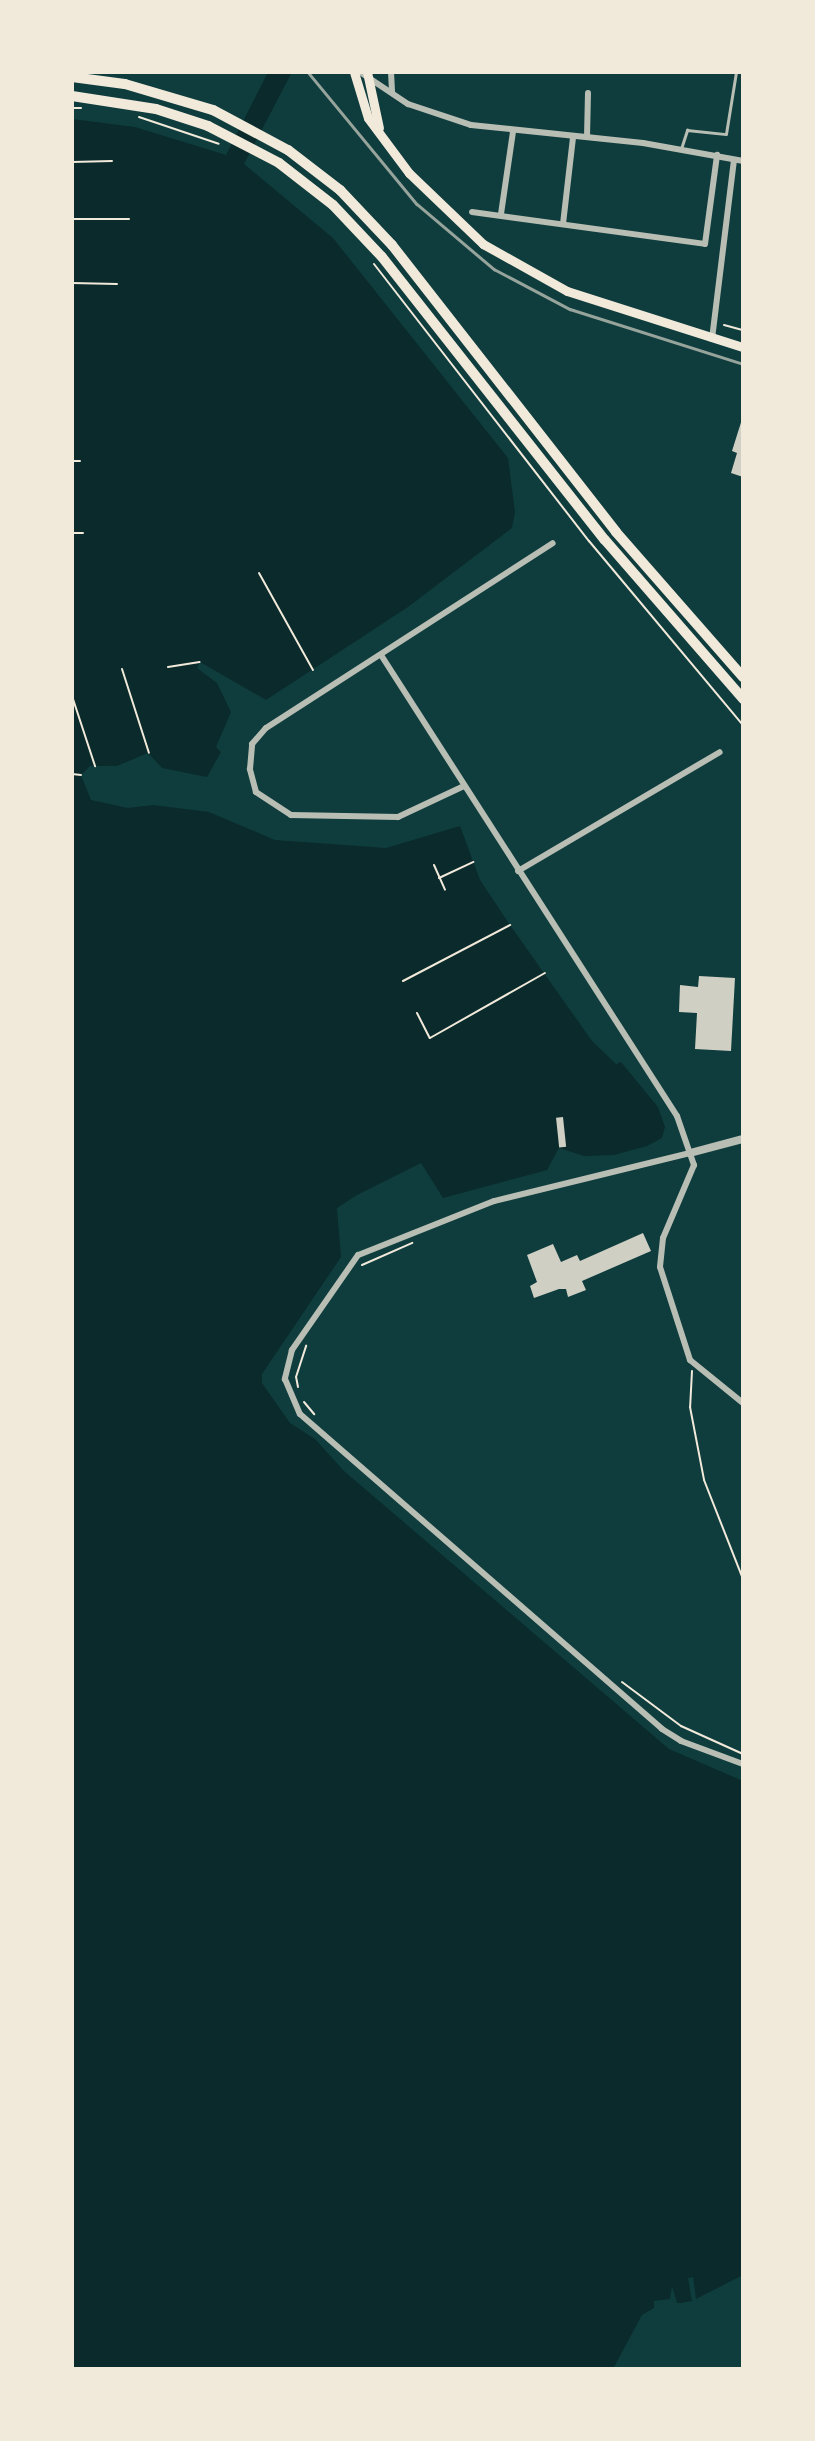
<!DOCTYPE html>
<style>
body{margin:0}
#map{position:relative;width:815px;height:2441px;overflow:hidden;background:#0f3d3e;font-family:"Asap Condensed",sans-serif}
div>[style]{position:absolute}
[style*='--x']{left:calc(var(--x)*1px);top:calc(var(--y)*1px);width:calc(var(--w)*1px);rotate:calc(var(--a)*1deg)}
.water>*{inset:0;background:#0a2a2b}
.building>*{inset:0;background:#cfcfc3;transform-origin:0 0}
.path>*{height:2px;margin:-1px;padding:0 1px;transform-origin:1px;border-radius:1px;background:#f1e9da}
.service>*{height:2.5px;margin:-1.25px;padding:0 1.25px;transform-origin:1.25px;border-radius:1.25px;background:#b8beb3}
.minor>*{height:6px;margin:-3px;padding:0 3px;transform-origin:3px;border-radius:3px;background:#b8beb3}
.tertiary>*{height:8px;margin:-4px;padding:0 4px;transform-origin:4px;border-radius:4px;background:#b8beb3}
.secondary>*{height:9px;margin:-4.5px;padding:0 4.5px;transform-origin:4.5px;border-radius:4.5px;background:#f1e9da}
.primary>*{height:10px;margin:-5px;padding:0 5px;transform-origin:5px;border-radius:5px;background:#f1e9da}
.rail>*{height:2.5px;margin:-1.25px;padding:0 1.25px;transform-origin:1.25px;border-radius:1.25px;background:#97a49c}
span{translate:-50% -50%;white-space:nowrap;text-align:center;line-height:1.15;-webkit-text-stroke:5px #f1e9da;paint-order:stroke}
.frame{position:absolute;inset:0;border:74px solid #f1e9da;pointer-events:none}
</style>
<div id="map">
<div class="water">
<div style="clip-path:polygon(268px 72px,292px 72px,244px 164px,333px 238px,508px 458px,515px 512px,512px 528px,408px 607px,266px 700px,200px 662px,197px 668px,217px 683px,231px 712px,216px 747px,221px 752px,207px 777px,162px 768px,148px 753px,117px 766px,90px 766px,81px 775px,91px 800px,128px 808px,153px 805px,209px 812px,275px 840px,386px 848px,460px 826px,480px 880px,510px 925px,592px 1041px,616px 1064px,621px 1062px,658px 1107px,665px 1127px,662px 1138px,647px 1146px,614px 1155px,584px 1156px,559px 1148px,547px 1170px,443px 1198px,421px 1163px,357px 1195px,337px 1208px,341px 1257px,262px 1374px,262px 1383px,290px 1423px,315px 1439px,344px 1471px,669px 1749px,743px 1781px,743px 2275px,696px 2299px,693px 2277px,688px 2278px,692px 2301px,681px 2303px,677px 2303px,672px 2286px,670px 2299px,654px 2301px,654px 2308px,642px 2315px,613px 2369px,72px 2369px,72px 119px,135px 127px,226px 155px)"></div>
</div>
<div class="building">
<div style="clip-path:polygon(743px 416px,743px 477px,731px 473px,737px 453px,732px 451px)"></div>
<div style="clip-path:polygon(699px 976px,735px 978px,731px 1051px,695px 1049px,697px 1013px,679px 1012px,680px 985px,698px 987px)"></div>
<div style="left:563px;top:1117px;width:30px;height:7px;rotate:84deg"></div>
<div style="clip-path:polygon(643px 1233px,651px 1251px,582px 1281px,586px 1290px,568px 1297px,566px 1289px,559px 1289px,534px 1298px,530px 1286px,537px 1282px,527px 1255px,553px 1244px,561px 1262px,577px 1255px,580px 1261px)"></div>
</div>
<div class="path">
<div style="--x:72;--y:108;--w:9;--a:0"></div>
<div style="--x:139;--y:117;--w:84;--a:18.6"></div>
<div style="--x:72;--y:162;--w:40;--a:-1.4"></div>
<div style="--x:72;--y:219;--w:57;--a:0"></div>
<div style="--x:374;--y:264;--w:351;--a:52.2"></div>
<div style="--x:589;--y:541;--w:240;--a:50.1"></div>
<div style="--x:72;--y:283;--w:45;--a:1.3"></div>
<div style="--x:724;--y:325;--w:20;--a:15"></div>
<div style="--x:72;--y:461;--w:8;--a:0"></div>
<div style="--x:72;--y:533;--w:11;--a:0"></div>
<div style="--x:259;--y:573;--w:111;--a:60.9"></div>
<div style="--x:168;--y:667;--w:32;--a:-9"></div>
<div style="--x:122;--y:669;--w:88;--a:72.2"></div>
<div style="--x:72;--y:696;--w:74;--a:71.8"></div>
<div style="--x:72;--y:774;--w:9;--a:6"></div>
<div style="--x:434;--y:865;--w:27;--a:66"></div>
<div style="--x:439;--y:878;--w:38;--a:-25"></div>
<div style="--x:403;--y:981;--w:121;--a:-27.6"></div>
<div style="--x:417;--y:1013;--w:28;--a:63"></div>
<div style="--x:430;--y:1038;--w:132;--a:-29.5"></div>
<div style="--x:362;--y:1265;--w:55;--a:-23.7"></div>
<div style="--x:692;--y:1371;--w:36;--a:93"></div>
<div style="--x:690;--y:1407;--w:74;--a:79.1"></div>
<div style="--x:704;--y:1480;--w:106;--a:68.5"></div>
<div style="--x:298;--y:1387;--w:10;--a:-101"></div>
<div style="--x:296;--y:1377;--w:33;--a:-72"></div>
<div style="--x:304;--y:1402;--w:16;--a:50"></div>
<div style="--x:622;--y:1682;--w:74;--a:36.7"></div>
<div style="--x:681;--y:1726;--w:68;--a:24.3"></div>
</div>
<div class="service">
<div style="--x:681;--y:149;--w:20;--a:-72"></div>
<div style="--x:687;--y:130;--w:39;--a:6"></div>
<div style="--x:726;--y:134;--w:63;--a:-80.8"></div>
</div>
<div class="minor">
<div style="--x:360;--y:72;--w:58;--a:33.7"></div>
<div style="--x:408;--y:104;--w:66;--a:18.4"></div>
<div style="--x:471;--y:125;--w:173;--a:6"></div>
<div style="--x:643;--y:143;--w:102;--a:10.2"></div>
<div style="--x:391;--y:72;--w:20;--a:87"></div>
<div style="--x:587;--y:137;--w:44;--a:-88.7"></div>
<div style="--x:472;--y:212;--w:235;--a:7.8"></div>
<div style="--x:705;--y:244;--w:90;--a:-82.3"></div>
<div style="--x:501;--y:214;--w:83;--a:-81.7"></div>
<div style="--x:563;--y:224;--w:88;--a:-83.4"></div>
<div style="--x:712;--y:339;--w:180;--a:-83"></div>
<div style="--x:381;--y:655;--w:548;--a:57.3"></div>
<div style="--x:677;--y:1116;--w:52;--a:70.9"></div>
<div style="--x:694;--y:1165;--w:79;--a:113"></div>
<div style="--x:663;--y:1238;--w:29;--a:96"></div>
<div style="--x:660;--y:1267;--w:98;--a:72.1"></div>
<div style="--x:690;--y:1360;--w:68;--a:39.1"></div>
<div style="--x:464;--y:786;--w:73;--a:154.8"></div>
<div style="--x:398;--y:817;--w:107;--a:-178.9"></div>
<div style="--x:291;--y:815;--w:42;--a:-146.7"></div>
<div style="--x:256;--y:792;--w:24;--a:-105"></div>
<div style="--x:250;--y:769;--w:25;--a:-85"></div>
<div style="--x:252;--y:744;--w:21;--a:-49"></div>
<div style="--x:266;--y:728;--w:341;--a:-32.8"></div>
<div style="--x:518;--y:871;--w:234;--a:-30.5"></div>
<div style="--x:690;--y:1153;--w:202;--a:166.2"></div>
<div style="--x:494;--y:1201;--w:146;--a:158.3"></div>
<div style="--x:358;--y:1255;--w:116;--a:124.8"></div>
<div style="--x:292;--y:1350;--w:30;--a:104"></div>
<div style="--x:285;--y:1379;--w:38;--a:67"></div>
<div style="--x:300;--y:1414;--w:480;--a:41"></div>
<div style="--x:662;--y:1729;--w:22;--a:32"></div>
<div style="--x:681;--y:1741;--w:66;--a:20.4"></div>
</div>
<div class="tertiary">
<div style="--x:690;--y:1153;--w:55;--a:-14.8"></div>
</div>
<div class="secondary">
<div style="--x:354;--y:72;--w:48;--a:73.1"></div>
<div style="--x:368;--y:118;--w:69;--a:53.3"></div>
<div style="--x:409;--y:173;--w:103;--a:43.8"></div>
<div style="--x:483;--y:244;--w:96;--a:29.2"></div>
<div style="--x:567;--y:291;--w:185;--a:17.7"></div>
<div style="--x:367;--y:72;--w:57;--a:77.9"></div>
</div>
<div class="primary">
<div style="--x:72;--y:77;--w:53;--a:7.5"></div>
<div style="--x:125;--y:84;--w:92;--a:16.5"></div>
<div style="--x:213;--y:110;--w:85;--a:28.1"></div>
<div style="--x:288;--y:150;--w:66;--a:37.6"></div>
<div style="--x:340;--y:190;--w:76;--a:46.6"></div>
<div style="--x:392;--y:245;--w:364;--a:52"></div>
<div style="--x:616;--y:532;--w:193;--a:48.8"></div>
<div style="--x:72;--y:96;--w:85;--a:8.8"></div>
<div style="--x:156;--y:109;--w:55;--a:18.1"></div>
<div style="--x:208;--y:126;--w:80;--a:27.5"></div>
<div style="--x:279;--y:163;--w:68;--a:37.9"></div>
<div style="--x:333;--y:205;--w:71;--a:46.7"></div>
<div style="--x:382;--y:257;--w:360;--a:51.8"></div>
<div style="--x:605;--y:540;--w:211;--a:49"></div>
</div>
<div class="rail">
<div style="--x:308;--y:72;--w:171;--a:50.5"></div>
<div style="--x:417;--y:204;--w:101;--a:40.2"></div>
<div style="--x:494;--y:269;--w:86;--a:27.8"></div>
<div style="--x:570;--y:309;--w:182;--a:17.6"></div>
</div>
<div class="frame"></div>
</div>
